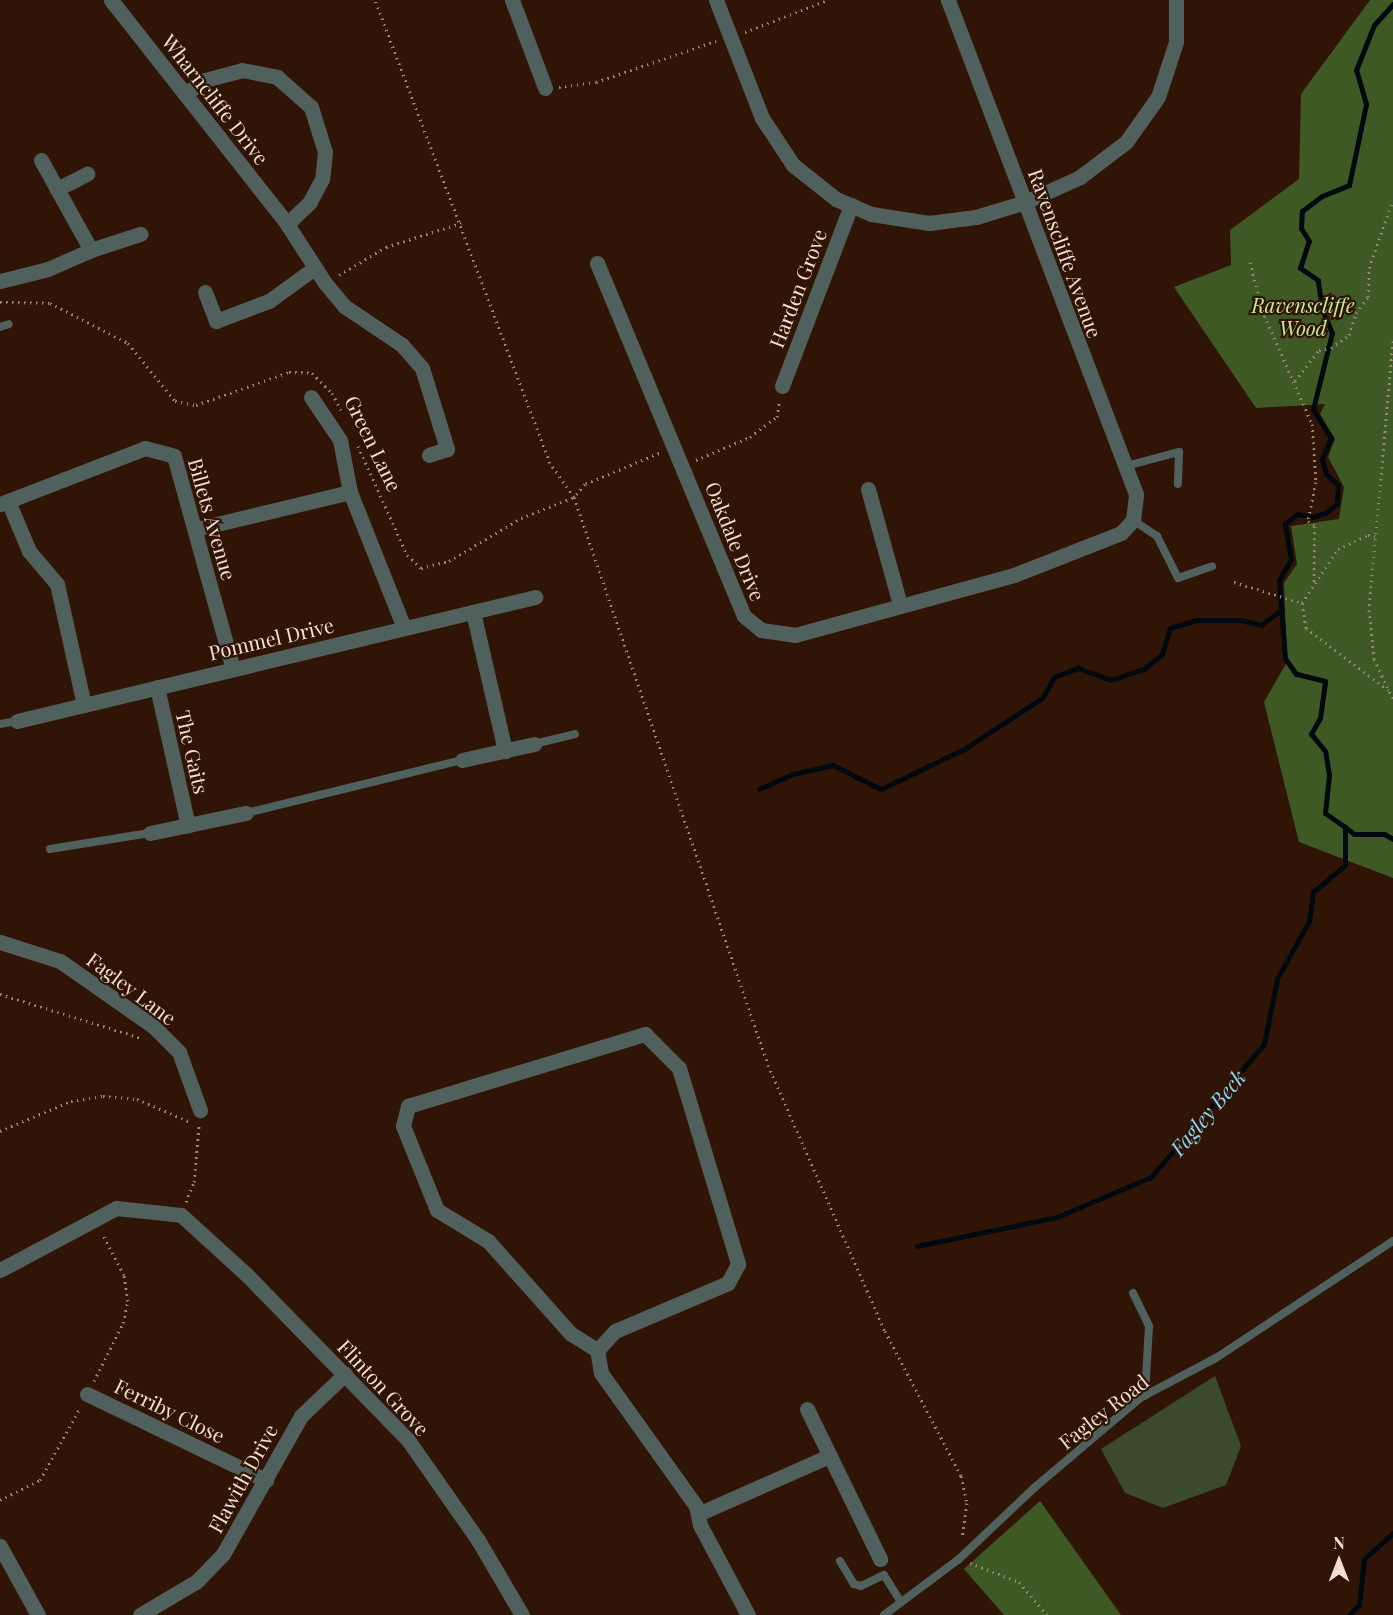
<!DOCTYPE html>
<style>
body{margin:0}
#map{position:relative;width:1393px;height:1615px;overflow:hidden;background:#301507;font-family:"Playfair Display",serif}
div>[style]{position:absolute}
[style*='--x']{left:calc(var(--x)*1px);top:calc(var(--y)*1px);width:calc(var(--w)*1px);rotate:calc(var(--a)*1deg)}
.green>*{inset:0;background:#3a4a2b}
.forest>*{inset:0;background:#3f5925}
.stream>*{height:5px;margin:-2.5px;padding:0 2.5px;transform-origin:2.5px;border-radius:2.5px;background:#000910}
.path>*{height:3px;margin-top:-1.5px;transform-origin:0;background:repeating-linear-gradient(90deg,#9a8478 0 1.5px,transparent 0 6px)}
.service>*{height:8px;margin:-4px;padding:0 4px;transform-origin:4px;border-radius:4px;background:#50615d}
.minor>*{height:15px;margin:-7.5px;padding:0 7.5px;transform-origin:7.5px;border-radius:7.5px;background:#50615d}
span{translate:-50% -50%;white-space:nowrap;text-align:center;line-height:1.15;-webkit-text-stroke:4.5px #301507;paint-order:stroke}
.street-label{font-size:20px;color:#f1ded5}
.park-label{font-size:20px;color:#c2ed9d;font-style:italic}
.water-label{font-size:21px;color:#87d8f8;font-style:italic}
.north{position:absolute;left:1309px;top:1531px;width:60px;height:60px;-webkit-text-stroke:4px #301507;paint-order:stroke;rotate:0deg;font-size:16px;font-weight:700;line-height:24px;text-align:center;color:#f1ded5}
.north::after{content:'';display:block;margin:auto;width:21px;height:27px;background:#f1ded5;clip-path:polygon(50% 0,100% 100%,50% 72%,0 100%)}
</style>
<div id="map">
<div class="green">
<div style="clip-path:polygon(1215px 1376px,1241px 1446px,1226px 1485px,1163px 1508px,1125px 1493px,1101px 1449px)"></div>
</div>
<div class="forest">
<div style="clip-path:polygon(1370px 0,1393px 0,1393px 878px,1299px 842px,1264px 702px,1287px 662px,1284px 583px,1297px 564px,1291px 526px,1339px 519px,1344px 487px,1328px 457px,1335px 439px,1320px 414px,1325px 404px,1256px 408px,1174px 287px,1231px 265px,1230px 230px,1299px 179px,1301px 94px)"></div>
<div style="clip-path:polygon(1040px 1501px,1121px 1615px,1004px 1615px,964px 1569px)"></div>
</div>
<div class="stream">
<div style="--x:759;--y:789;--w:37;--a:-24"></div>
<div style="--x:793;--y:774;--w:41;--a:-12.7"></div>
<div style="--x:833;--y:765;--w:54;--a:26.6"></div>
<div style="--x:881;--y:789;--w:92;--a:-25.7"></div>
<div style="--x:964;--y:749;--w:93;--a:-33.2"></div>
<div style="--x:1042;--y:698;--w:24;--a:-60"></div>
<div style="--x:1054;--y:677;--w:26;--a:-21"></div>
<div style="--x:1078;--y:668;--w:35;--a:20"></div>
<div style="--x:1111;--y:680;--w:36;--a:-19"></div>
<div style="--x:1145;--y:668;--w:22;--a:-39"></div>
<div style="--x:1162;--y:654;--w:27;--a:-73"></div>
<div style="--x:1170;--y:628;--w:28;--a:-17"></div>
<div style="--x:1197;--y:620;--w:43;--a:0"></div>
<div style="--x:1240;--y:620;--w:22;--a:13"></div>
<div style="--x:1261;--y:625;--w:26;--a:-37"></div>
<div style="--x:1345;--y:827;--w:11;--a:38"></div>
<div style="--x:1354;--y:834;--w:30;--a:0"></div>
<div style="--x:1384;--y:834;--w:10;--a:29"></div>
<div style="--x:917;--y:1246;--w:143;--a:-11.7"></div>
<div style="--x:1057;--y:1217;--w:102;--a:-23.1"></div>
<div style="--x:1151;--y:1177;--w:175;--a:-49.6"></div>
<div style="--x:1264;--y:1044;--w:66;--a:-78.7"></div>
<div style="--x:1277;--y:979;--w:66;--a:-61.1"></div>
<div style="--x:1309;--y:921;--w:29;--a:-82"></div>
<div style="--x:1313;--y:892;--w:42;--a:-40.2"></div>
<div style="--x:1345;--y:865;--w:38;--a:-90"></div>
<div style="--x:1345;--y:827;--w:24;--a:-145"></div>
<div style="--x:1325;--y:813;--w:38;--a:-84"></div>
<div style="--x:1329;--y:775;--w:24;--a:-99"></div>
<div style="--x:1325;--y:751;--w:22;--a:-129"></div>
<div style="--x:1311;--y:734;--w:18;--a:-61"></div>
<div style="--x:1320;--y:718;--w:37;--a:-82"></div>
<div style="--x:1325;--y:681;--w:30;--a:-166"></div>
<div style="--x:1296;--y:674;--w:19;--a:-125"></div>
<div style="--x:1285;--y:658;--w:78;--a:-94.4"></div>
<div style="--x:1279;--y:580;--w:24;--a:-60"></div>
<div style="--x:1291;--y:559;--w:36;--a:-100"></div>
<div style="--x:1285;--y:524;--w:16;--a:-40"></div>
<div style="--x:1297;--y:514;--w:15;--a:11"></div>
<div style="--x:1312;--y:517;--w:14;--a:-17"></div>
<div style="--x:1325;--y:513;--w:15;--a:-37"></div>
<div style="--x:1337;--y:504;--w:19;--a:-87"></div>
<div style="--x:1338;--y:485;--w:16;--a:-137"></div>
<div style="--x:1326;--y:474;--w:16;--a:-105"></div>
<div style="--x:1322;--y:459;--w:23;--a:-67"></div>
<div style="--x:1331;--y:438;--w:34;--a:-122"></div>
<div style="--x:1313;--y:409;--w:78;--a:-76"></div>
<div style="--x:1332;--y:333;--w:25;--a:-113"></div>
<div style="--x:1322;--y:310;--w:30;--a:-98"></div>
<div style="--x:1318;--y:280;--w:22;--a:-146"></div>
<div style="--x:1300;--y:268;--w:28;--a:-72"></div>
<div style="--x:1309;--y:241;--w:15;--a:-122"></div>
<div style="--x:1301;--y:228;--w:17;--a:-87"></div>
<div style="--x:1302;--y:211;--w:25;--a:-37"></div>
<div style="--x:1322;--y:196;--w:29;--a:-22"></div>
<div style="--x:1349;--y:185;--w:83;--a:-78.1"></div>
<div style="--x:1366;--y:104;--w:35;--a:-106"></div>
<div style="--x:1356;--y:70;--w:48;--a:-68.2"></div>
<div style="--x:1374;--y:25;--w:28;--a:-48"></div>
<div style="--x:1349;--y:1615;--w:14;--a:-45"></div>
<div style="--x:1359;--y:1605;--w:46;--a:-83.8"></div>
<div style="--x:1364;--y:1559;--w:39;--a:-42"></div>
</div>
<div class="path">
<div style="--x:745;--y:32;--w:89;--a:-21.1"></div>
<div style="--x:559;--y:87;--w:37;--a:-8"></div>
<div style="--x:596;--y:82;--w:127;--a:-18.9"></div>
<div style="--x:1250;--y:262;--w:49;--a:76"></div>
<div style="--x:1262;--y:310;--w:124;--a:66.3"></div>
<div style="--x:1312;--y:424;--w:58;--a:86.1"></div>
<div style="--x:1316;--y:482;--w:40;--a:102"></div>
<div style="--x:1308;--y:521;--w:9;--a:36"></div>
<div style="--x:1315;--y:526;--w:57;--a:91"></div>
<div style="--x:339;--y:275;--w:55;--a:-30.8"></div>
<div style="--x:386;--y:247;--w:79;--a:-17.7"></div>
<div style="--x:0;--y:302;--w:50;--a:1.1"></div>
<div style="--x:50;--y:303;--w:88;--a:27.1"></div>
<div style="--x:128;--y:343;--w:75;--a:51"></div>
<div style="--x:175;--y:401;--w:21;--a:11"></div>
<div style="--x:196;--y:405;--w:99;--a:-19.5"></div>
<div style="--x:289;--y:372;--w:23;--a:2"></div>
<div style="--x:312;--y:373;--w:28;--a:45"></div>
<div style="--x:332;--y:393;--w:19;--a:62"></div>
<div style="--x:1393;--y:341;--w:270;--a:95.1"></div>
<div style="--x:1369;--y:610;--w:49;--a:84.2"></div>
<div style="--x:1374;--y:659;--w:44;--a:64.6"></div>
<div style="--x:1295;--y:381;--w:39;--a:-52"></div>
<div style="--x:1319;--y:350;--w:12;--a:-9"></div>
<div style="--x:1331;--y:348;--w:22;--a:-36"></div>
<div style="--x:1349;--y:335;--w:23;--a:-72"></div>
<div style="--x:1356;--y:313;--w:20;--a:-53"></div>
<div style="--x:1368;--y:297;--w:29;--a:-88"></div>
<div style="--x:1369;--y:268;--w:72;--a:-70.6"></div>
<div style="--x:358;--y:446;--w:120;--a:65.8"></div>
<div style="--x:407;--y:555;--w:19;--a:43"></div>
<div style="--x:421;--y:568;--w:29;--a:-14"></div>
<div style="--x:449;--y:561;--w:84;--a:-30.8"></div>
<div style="--x:521;--y:518;--w:57;--a:-21.6"></div>
<div style="--x:574;--y:497;--w:42;--a:-125.2"></div>
<div style="--x:550;--y:463;--w:495;--a:-110.7"></div>
<div style="--x:659;--y:453;--w:80;--a:157.3"></div>
<div style="--x:585;--y:484;--w:17;--a:130"></div>
<div style="--x:574;--y:497;--w:600;--a:71.14"></div>
<div style="--x:768;--y:1065;--w:291;--a:66.3"></div>
<div style="--x:885;--y:1331;--w:164;--a:62.3"></div>
<div style="--x:961;--y:1476;--w:28;--a:77"></div>
<div style="--x:967;--y:1503;--w:35;--a:98"></div>
<div style="--x:696;--y:460;--w:59;--a:-23.1"></div>
<div style="--x:750;--y:437;--w:34;--a:-37"></div>
<div style="--x:777;--y:417;--w:15;--a:-82"></div>
<div style="--x:1234;--y:582;--w:71;--a:17.2"></div>
<div style="--x:1302;--y:603;--w:25;--a:81"></div>
<div style="--x:1306;--y:628;--w:103;--a:37.1"></div>
<div style="--x:1302;--y:603;--w:65;--a:-56.3"></div>
<div style="--x:1338;--y:549;--w:33;--a:-25"></div>
<div style="--x:1368;--y:535;--w:10;--a:11"></div>
<div style="--x:0;--y:994;--w:148;--a:17.3"></div>
<div style="--x:0;--y:1131;--w:77;--a:-22.9"></div>
<div style="--x:71;--y:1101;--w:32;--a:-9"></div>
<div style="--x:103;--y:1096;--w:34;--a:5"></div>
<div style="--x:137;--y:1099;--w:56;--a:23.3"></div>
<div style="--x:186;--y:1202;--w:22;--a:-68"></div>
<div style="--x:194;--y:1182;--w:56;--a:-84.9"></div>
<div style="--x:94;--y:1381;--w:65;--a:-63.4"></div>
<div style="--x:123;--y:1323;--w:23;--a:-77"></div>
<div style="--x:128;--y:1301;--w:26;--a:-99"></div>
<div style="--x:124;--y:1275;--w:47;--a:-117.6"></div>
<div style="--x:0;--y:1500;--w:45;--a:-26.6"></div>
<div style="--x:40;--y:1480;--w:82;--a:-60.9"></div>
<div style="--x:970;--y:1563;--w:53;--a:21.2"></div>
<div style="--x:1019;--y:1582;--w:43;--a:49.7"></div>
</div>
<div class="service">
<div style="--x:0;--y:327;--w:9;--a:-18"></div>
<div style="--x:1126;--y:466;--w:55;--a:-14.8"></div>
<div style="--x:1179;--y:452;--w:32;--a:92"></div>
<div style="--x:1133;--y:520;--w:29;--a:34"></div>
<div style="--x:1157;--y:536;--w:47;--a:63.4"></div>
<div style="--x:1178;--y:578;--w:36;--a:-19"></div>
<div style="--x:0;--y:724;--w:17;--a:-10"></div>
<div style="--x:534;--y:744;--w:42;--a:-13.7"></div>
<div style="--x:246;--y:813;--w:222;--a:-13.8"></div>
<div style="--x:50;--y:849;--w:101;--a:-9.1"></div>
<div style="--x:1133;--y:1293;--w:37;--a:64"></div>
<div style="--x:1149;--y:1326;--w:70;--a:93.3"></div>
<div style="--x:840;--y:1561;--w:27;--a:59"></div>
<div style="--x:854;--y:1584;--w:7;--a:16"></div>
<div style="--x:861;--y:1586;--w:25;--a:-26"></div>
<div style="--x:884;--y:1575;--w:32;--a:58"></div>
<div style="--x:884;--y:1615;--w:94;--a:-36.7"></div>
<div style="--x:959;--y:1559;--w:103;--a:-43.4"></div>
<div style="--x:1034;--y:1488;--w:139;--a:-40.3"></div>
<div style="--x:1140;--y:1398;--w:86;--a:-27.8"></div>
<div style="--x:1216;--y:1358;--w:212;--a:-33.5"></div>
</div>
<div class="minor">
<div style="--x:111;--y:0;--w:285;--a:51.8"></div>
<div style="--x:287;--y:224;--w:70;--a:57.2"></div>
<div style="--x:325;--y:283;--w:30;--a:50"></div>
<div style="--x:344;--y:306;--w:70;--a:33.9"></div>
<div style="--x:402;--y:345;--w:30;--a:49"></div>
<div style="--x:422;--y:368;--w:85;--a:72.8"></div>
<div style="--x:447;--y:449;--w:19;--a:162"></div>
<div style="--x:512;--y:0;--w:94;--a:69.4"></div>
<div style="--x:716;--y:0;--w:127;--a:68.7"></div>
<div style="--x:762;--y:118;--w:56;--a:56.6"></div>
<div style="--x:793;--y:165;--w:55;--a:38.3"></div>
<div style="--x:836;--y:199;--w:38;--a:23"></div>
<div style="--x:871;--y:214;--w:59;--a:8.8"></div>
<div style="--x:929;--y:223;--w:47;--a:-7.3"></div>
<div style="--x:976;--y:217;--w:51;--a:-17"></div>
<div style="--x:1025;--y:202;--w:60;--a:-24.4"></div>
<div style="--x:1080;--y:177;--w:58;--a:-37.3"></div>
<div style="--x:1126;--y:142;--w:55;--a:-54.6"></div>
<div style="--x:1158;--y:97;--w:58;--a:-71.9"></div>
<div style="--x:1176;--y:42;--w:42;--a:-90"></div>
<div style="--x:185;--y:94;--w:24;--a:-35"></div>
<div style="--x:205;--y:80;--w:38;--a:-15"></div>
<div style="--x:242;--y:70;--w:36;--a:11"></div>
<div style="--x:277;--y:77;--w:45;--a:41.4"></div>
<div style="--x:311;--y:107;--w:47;--a:72.7"></div>
<div style="--x:325;--y:152;--w:27;--a:96"></div>
<div style="--x:322;--y:179;--w:26;--a:118"></div>
<div style="--x:310;--y:202;--w:32;--a:136"></div>
<div style="--x:41;--y:160;--w:33;--a:61"></div>
<div style="--x:57;--y:189;--w:34;--a:-27"></div>
<div style="--x:57;--y:189;--w:70;--a:60.9"></div>
<div style="--x:91;--y:250;--w:52;--a:-18.1"></div>
<div style="--x:597;--y:263;--w:382;--a:67.4"></div>
<div style="--x:744;--y:616;--w:22;--a:39"></div>
<div style="--x:761;--y:630;--w:34;--a:8"></div>
<div style="--x:795;--y:635;--w:227;--a:-15.3"></div>
<div style="--x:1014;--y:575;--w:115;--a:-21.4"></div>
<div style="--x:1121;--y:533;--w:18;--a:-47"></div>
<div style="--x:1133;--y:520;--w:26;--a:-83"></div>
<div style="--x:1136;--y:494;--w:529;--a:-110.84"></div>
<div style="--x:0;--y:281;--w:49;--a:-14"></div>
<div style="--x:48;--y:269;--w:47;--a:-23.8"></div>
<div style="--x:205;--y:292;--w:31;--a:69"></div>
<div style="--x:216;--y:321;--w:57;--a:-20.7"></div>
<div style="--x:269;--y:301;--w:54;--a:-36"></div>
<div style="--x:782;--y:386;--w:194;--a:-69.1"></div>
<div style="--x:311;--y:397;--w:52;--a:56"></div>
<div style="--x:340;--y:440;--w:53;--a:79.1"></div>
<div style="--x:350;--y:492;--w:146;--a:68.3"></div>
<div style="--x:868;--y:489;--w:119;--a:74.5"></div>
<div style="--x:8;--y:501;--w:54;--a:67.2"></div>
<div style="--x:29;--y:551;--w:43;--a:49.7"></div>
<div style="--x:57;--y:584;--w:124;--a:77.4"></div>
<div style="--x:0;--y:504;--w:155;--a:-21.1"></div>
<div style="--x:145;--y:448;--w:30;--a:15"></div>
<div style="--x:174;--y:456;--w:221;--a:74.5"></div>
<div style="--x:196;--y:529;--w:158;--a:-13.5"></div>
<div style="--x:473;--y:612;--w:143;--a:77"></div>
<div style="--x:157;--y:687;--w:142;--a:77.4"></div>
<div style="--x:17;--y:721;--w:533;--a:-13.46"></div>
<div style="--x:462;--y:760;--w:74;--a:-12.5"></div>
<div style="--x:150;--y:833;--w:98;--a:-11.8"></div>
<div style="--x:0;--y:942;--w:63;--a:17.6"></div>
<div style="--x:60;--y:961;--w:113;--a:35"></div>
<div style="--x:153;--y:1026;--w:37;--a:45"></div>
<div style="--x:179;--y:1052;--w:62;--a:70.1"></div>
<div style="--x:0;--y:1270;--w:132;--a:-28.1"></div>
<div style="--x:116;--y:1208;--w:65;--a:6.1"></div>
<div style="--x:181;--y:1215;--w:89;--a:42.3"></div>
<div style="--x:247;--y:1275;--w:231;--a:45.7"></div>
<div style="--x:408;--y:1440;--w:122;--a:55"></div>
<div style="--x:478;--y:1540;--w:87;--a:59.6"></div>
<div style="--x:597;--y:1350;--w:31;--a:-148"></div>
<div style="--x:571;--y:1334;--w:125;--a:-131.7"></div>
<div style="--x:488;--y:1241;--w:60;--a:-148.7"></div>
<div style="--x:437;--y:1210;--w:91;--a:-112"></div>
<div style="--x:403;--y:1126;--w:21;--a:-76"></div>
<div style="--x:408;--y:1106;--w:248;--a:-16.9"></div>
<div style="--x:645;--y:1034;--w:48;--a:45"></div>
<div style="--x:679;--y:1068;--w:205;--a:73.2"></div>
<div style="--x:738;--y:1264;--w:21;--a:118"></div>
<div style="--x:728;--y:1283;--w:123;--a:157"></div>
<div style="--x:615;--y:1331;--w:26;--a:133"></div>
<div style="--x:597;--y:1350;--w:23;--a:80"></div>
<div style="--x:601;--y:1373;--w:163;--a:54.5"></div>
<div style="--x:696;--y:1506;--w:19;--a:78"></div>
<div style="--x:700;--y:1525;--w:102;--a:61.9"></div>
<div style="--x:87;--y:1394;--w:199;--a:25.7"></div>
<div style="--x:807;--y:1409;--w:167;--a:64"></div>
<div style="--x:698;--y:1514;--w:143;--a:-23.9"></div>
<div style="--x:0;--y:1546;--w:79;--a:61.2"></div>
<div style="--x:140;--y:1615;--w:66;--a:-30.8"></div>
<div style="--x:197;--y:1581;--w:37;--a:-46"></div>
<div style="--x:223;--y:1554;--w:159;--a:-60.5"></div>
<div style="--x:301;--y:1416;--w:61;--a:-43.7"></div>
</div>
<div class="street-label">
<span style="left:216px;top:99px;rotate:52deg">Wharncliffe Drive</span>
<span style="left:1066px;top:253px;rotate:70deg">Ravenscliffe Avenue</span>
<span style="left:797px;top:288px;rotate:-69deg">Harden Grove</span>
<span style="left:374px;top:443px;rotate:64deg">Green Lane</span>
<span style="left:213px;top:519px;rotate:74deg">Billets Avenue</span>
<span style="left:736px;top:541px;rotate:68deg">Oakdale Drive</span>
<span style="left:271px;top:638px;rotate:-13deg">Pommel Drive</span>
<span style="left:193px;top:752px;rotate:77deg">The Gaits</span>
<span style="left:132px;top:988px;rotate:37deg">Fagley Lane</span>
<span style="left:384px;top:1387px;rotate:47deg">Flinton Grove</span>
<span style="left:170px;top:1410px;rotate:26deg">Ferriby Close</span>
<span style="left:1103px;top:1411px;rotate:-38deg">Fagley Road</span>
<span style="left:242px;top:1478px;rotate:-61deg">Flawith Drive</span>
</div>
<div class="park-label">
<span style="left:1303px;top:316px">Ravenscliffe<br>Wood</span>
</div>
<div class="water-label">
<span style="left:1207px;top:1112px;rotate:-50deg">Fagley Beck</span>
</div>
<div class="north">N</div>
</div>
